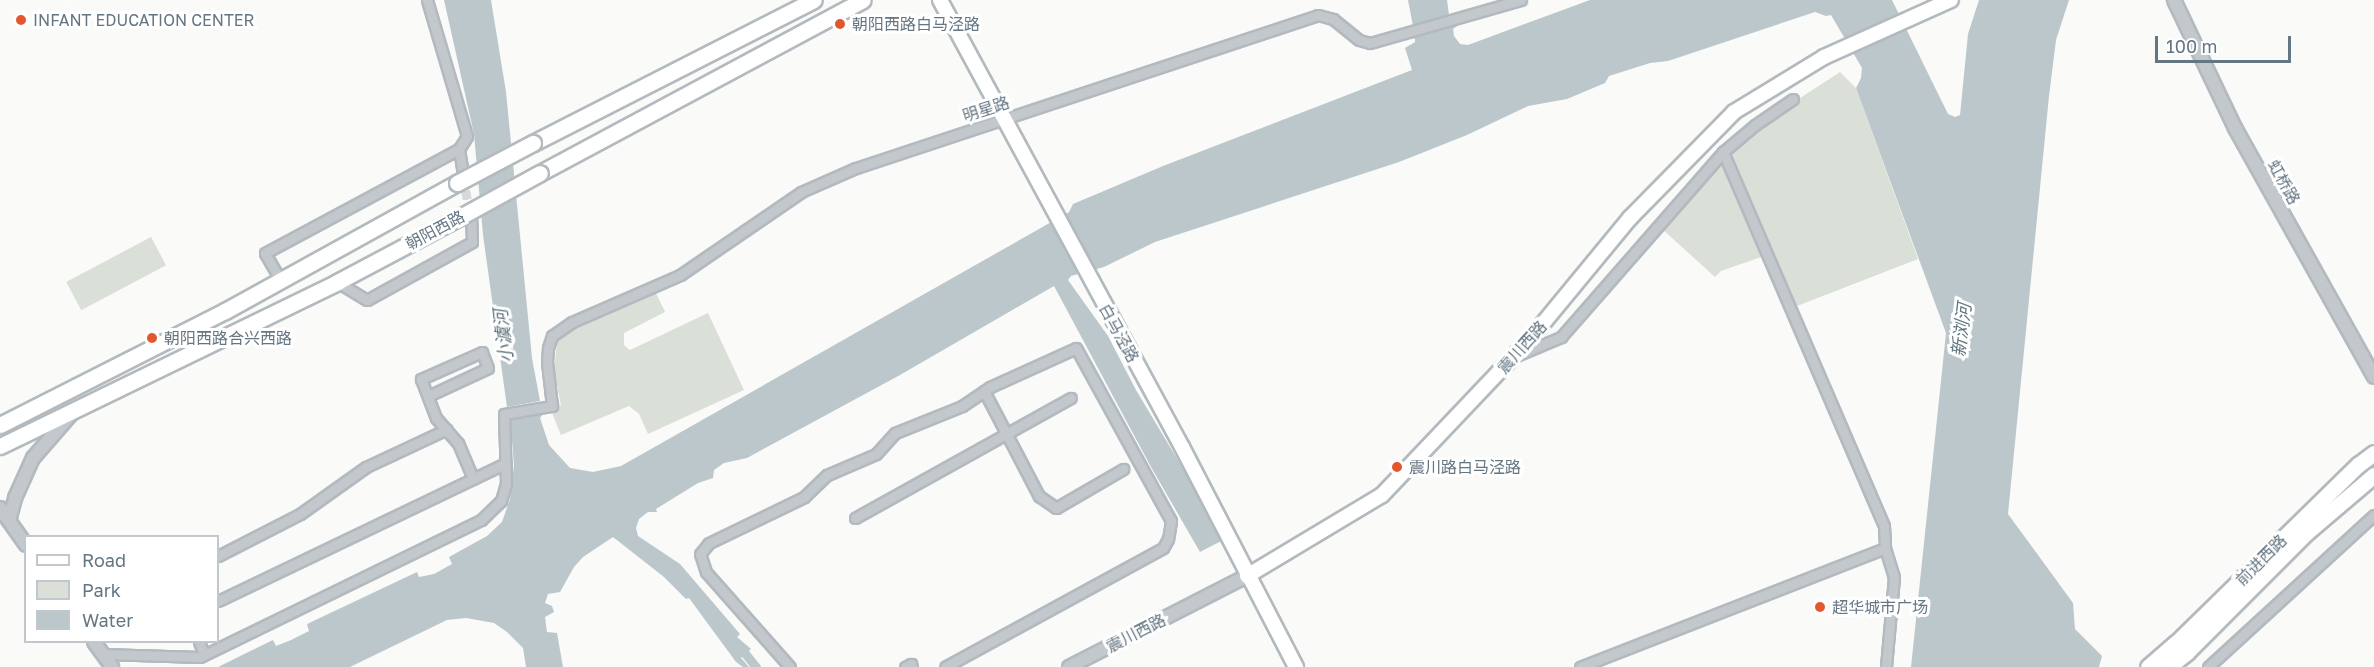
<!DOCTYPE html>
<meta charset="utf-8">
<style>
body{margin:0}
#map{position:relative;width:2374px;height:667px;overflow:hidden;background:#fafaf8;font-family:"Golos Text","Noto Sans SC",sans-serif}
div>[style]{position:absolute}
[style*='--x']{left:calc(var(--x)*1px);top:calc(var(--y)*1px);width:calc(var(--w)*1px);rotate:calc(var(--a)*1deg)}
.green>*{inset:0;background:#dadfd7;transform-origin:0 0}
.water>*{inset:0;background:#bbc7cb}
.canal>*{height:9px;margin:-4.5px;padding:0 4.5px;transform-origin:4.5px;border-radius:4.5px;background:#bbc7cb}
.minor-tunnel>*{height:9px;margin-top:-4.5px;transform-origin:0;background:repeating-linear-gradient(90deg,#d5d9db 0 9px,transparent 0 13.5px)}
.roads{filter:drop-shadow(2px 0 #b3babf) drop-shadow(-2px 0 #b3babf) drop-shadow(0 2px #b3babf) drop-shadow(0 -2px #b3babf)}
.minor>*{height:9px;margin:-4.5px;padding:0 4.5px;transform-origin:4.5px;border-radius:4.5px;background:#c3c8cc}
.tertiary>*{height:12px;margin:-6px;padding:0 6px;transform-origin:6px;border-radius:6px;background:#c3c8cc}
.secondary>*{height:14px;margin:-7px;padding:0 7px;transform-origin:7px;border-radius:7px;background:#fff}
.primary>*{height:15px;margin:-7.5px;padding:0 7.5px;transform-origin:7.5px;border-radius:7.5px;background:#fff}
.bridges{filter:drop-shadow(2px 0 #b5babe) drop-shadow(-2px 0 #b5babe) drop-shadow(0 2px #b5babe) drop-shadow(0 -2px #b5babe)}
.primary-bridge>*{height:15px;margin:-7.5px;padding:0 7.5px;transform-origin:7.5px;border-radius:7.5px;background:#fff}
.dots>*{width:16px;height:16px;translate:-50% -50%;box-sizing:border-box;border:3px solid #fff;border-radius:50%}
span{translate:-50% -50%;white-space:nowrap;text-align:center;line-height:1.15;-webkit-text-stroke:6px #fff;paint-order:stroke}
.poi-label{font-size:16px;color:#657683}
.left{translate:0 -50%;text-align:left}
.street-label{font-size:16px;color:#657683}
.water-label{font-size:18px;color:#60757c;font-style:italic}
.legend{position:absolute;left:24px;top:535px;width:195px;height:108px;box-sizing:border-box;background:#fff;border:2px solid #c1c8cd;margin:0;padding:8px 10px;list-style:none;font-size:18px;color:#657683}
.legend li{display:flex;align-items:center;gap:12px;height:30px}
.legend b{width:30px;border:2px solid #c1c8cd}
.scale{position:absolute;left:2155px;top:36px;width:136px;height:27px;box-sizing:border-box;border:3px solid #657683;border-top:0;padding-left:8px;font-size:18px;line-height:21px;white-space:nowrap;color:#657683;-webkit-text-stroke:4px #fff;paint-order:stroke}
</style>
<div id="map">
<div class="green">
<div style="clip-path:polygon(1840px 72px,1856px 88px,1918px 259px,1797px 306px,1729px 152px,1794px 102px)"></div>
<div style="clip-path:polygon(1721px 159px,1764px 256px,1721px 271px,1715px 277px,1661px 228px)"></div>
<div style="left:151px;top:237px;width:32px;height:96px;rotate:62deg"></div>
<div style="clip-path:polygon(656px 293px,665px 312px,624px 333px,624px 345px,630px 350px,708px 313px,744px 390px,648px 434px,639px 414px,629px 406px,561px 435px,552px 413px,561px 405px,554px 370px,557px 343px,568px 331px)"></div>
</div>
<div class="water">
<div style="clip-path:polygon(444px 0,491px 0,506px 92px,532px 358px,540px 401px,507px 407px,483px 235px,474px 134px)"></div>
<div style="clip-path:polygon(1408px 0,1447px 0,1449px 15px,1413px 26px)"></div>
<div style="clip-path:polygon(1590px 0,1892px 0,1948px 114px,1955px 117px,1960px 115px,1968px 34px,1979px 0,2069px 0,2056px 40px,2049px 96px,2008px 514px,2073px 603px,2075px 629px,2102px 656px,2099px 667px,1911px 667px,1946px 333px,1856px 88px,1861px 78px,1862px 68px,1831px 15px,1826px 16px,1815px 12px,1668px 61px,1650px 63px,1609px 76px,1605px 83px,1567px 99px,1528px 106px,1467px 135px,1399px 162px,1155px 242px,1104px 267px,1071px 276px,1068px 280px,1108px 336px,1136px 390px,1225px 539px,1200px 552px,1151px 467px,1054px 286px,900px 375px,747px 458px,724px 463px,714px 470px,713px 478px,698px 483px,656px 509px,657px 512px,648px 512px,639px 519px,636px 528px,638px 536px,680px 564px,740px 634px,737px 637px,751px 649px,741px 658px,749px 667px,743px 667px,736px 662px,689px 598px,686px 599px,664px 577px,613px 537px,583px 557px,574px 567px,560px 592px,548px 594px,545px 603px,552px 606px,554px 612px,545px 617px,547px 632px,557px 633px,563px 667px,526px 667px,523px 648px,507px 632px,494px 623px,466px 618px,447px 620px,350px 667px,218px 667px,273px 640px,276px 646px,291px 640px,309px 631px,307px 624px,417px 572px,419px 577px,434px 574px,452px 564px,449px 557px,487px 536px,502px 522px,510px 499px,514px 465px,510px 418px,543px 414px,540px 418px,549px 445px,570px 468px,593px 472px,621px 466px,1069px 212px,1073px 204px,1163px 166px,1412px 70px,1405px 48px,1415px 42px,1415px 39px,1411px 37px,1461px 23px,1453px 29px,1454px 36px,1460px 44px,1468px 45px)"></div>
</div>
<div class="canal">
<div style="--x:739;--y:646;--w:27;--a:51"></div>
</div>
<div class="minor-tunnel">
<div style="--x:463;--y:177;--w:38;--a:79"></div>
</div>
<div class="roads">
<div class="minor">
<div style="--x:459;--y:149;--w:24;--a:81"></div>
<div style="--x:1723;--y:152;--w:407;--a:66.7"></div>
<div style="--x:1884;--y:526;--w:22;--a:87"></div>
<div style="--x:281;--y:281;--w:32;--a:-120"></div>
<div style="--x:265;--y:253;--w:220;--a:-28.2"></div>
<div style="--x:459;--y:149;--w:15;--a:-58"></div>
<div style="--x:467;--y:136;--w:142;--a:-106.4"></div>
<div style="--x:337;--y:282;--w:35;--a:31"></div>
<div style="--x:367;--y:300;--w:120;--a:-28.9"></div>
<div style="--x:472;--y:242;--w:23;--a:-92"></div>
<div style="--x:1518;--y:355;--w:47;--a:-22.7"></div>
<div style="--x:1561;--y:337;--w:246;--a:-48.8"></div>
<div style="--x:1723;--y:152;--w:42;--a:-40.2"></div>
<div style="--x:1755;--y:125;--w:46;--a:-34.4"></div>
<div style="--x:984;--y:391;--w:119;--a:62.4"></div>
<div style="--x:1039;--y:496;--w:21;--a:35"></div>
<div style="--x:1056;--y:508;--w:78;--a:-30.2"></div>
<div style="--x:428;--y:396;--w:66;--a:-25"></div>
<div style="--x:488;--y:368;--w:17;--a:-111"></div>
<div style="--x:482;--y:352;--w:67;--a:156.1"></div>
<div style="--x:421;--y:379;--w:42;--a:69"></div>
<div style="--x:436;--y:418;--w:33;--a:49"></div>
<div style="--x:458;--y:443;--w:39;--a:67"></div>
<div style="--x:855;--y:518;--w:247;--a:-29.1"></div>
<div style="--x:218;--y:556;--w:92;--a:-27.1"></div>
<div style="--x:300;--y:514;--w:81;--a:-35.5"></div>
<div style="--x:366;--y:467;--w:89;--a:-25.1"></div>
<div style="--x:218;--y:601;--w:319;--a:-25.6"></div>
<div style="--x:199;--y:642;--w:13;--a:67"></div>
<div style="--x:103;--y:654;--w:97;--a:1.8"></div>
<div style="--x:200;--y:657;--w:313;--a:-26"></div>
<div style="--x:481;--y:520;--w:28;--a:-44"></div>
<div style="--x:501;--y:501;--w:18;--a:-74"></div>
<div style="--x:506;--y:484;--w:70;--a:-91.6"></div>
<div style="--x:504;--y:414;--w:49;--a:-9.5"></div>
<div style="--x:552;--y:406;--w:44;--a:-96.5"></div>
<div style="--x:547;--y:362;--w:14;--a:-86"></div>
<div style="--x:548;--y:348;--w:13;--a:-72"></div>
<div style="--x:552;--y:336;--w:24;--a:-35"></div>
<div style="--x:572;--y:322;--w:118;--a:-23.5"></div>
<div style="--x:680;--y:275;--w:147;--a:-34.4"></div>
<div style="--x:801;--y:192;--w:60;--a:-23.6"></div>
<div style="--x:856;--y:168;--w:487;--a:-18.3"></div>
<div style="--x:1318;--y:15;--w:16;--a:15"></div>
<div style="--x:1333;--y:19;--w:33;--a:39"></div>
<div style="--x:1359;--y:40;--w:11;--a:15"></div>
<div style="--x:1370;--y:43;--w:157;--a:-15.9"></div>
<div style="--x:790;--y:667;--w:127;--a:-131.5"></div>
<div style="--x:706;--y:572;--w:19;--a:-108"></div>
<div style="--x:700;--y:554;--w:14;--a:-51"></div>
<div style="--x:709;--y:543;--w:106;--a:-25.8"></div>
<div style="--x:804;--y:497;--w:32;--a:-44"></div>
<div style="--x:827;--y:475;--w:53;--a:-23.2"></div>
<div style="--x:876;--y:454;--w:28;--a:-48"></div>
<div style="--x:895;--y:433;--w:72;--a:-21.9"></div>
<div style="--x:962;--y:406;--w:34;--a:-34"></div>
<div style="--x:990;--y:387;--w:94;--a:-24.4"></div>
<div style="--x:1076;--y:348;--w:197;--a:61.2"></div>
<div style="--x:1171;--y:521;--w:18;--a:99"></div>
<div style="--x:1168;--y:539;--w:10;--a:119"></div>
<div style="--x:1163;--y:548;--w:248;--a:151.4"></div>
<div style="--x:905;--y:667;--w:7;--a:-27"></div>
<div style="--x:911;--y:664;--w:3;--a:72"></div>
<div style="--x:1580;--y:667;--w:327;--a:-21.3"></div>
<div style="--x:1885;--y:548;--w:30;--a:73"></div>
<div style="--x:1894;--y:577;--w:90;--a:95.1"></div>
<div style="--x:2208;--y:667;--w:225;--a:-42.5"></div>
</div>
<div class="tertiary">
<div style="--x:2174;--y:0;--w:142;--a:64.5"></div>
<div style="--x:2235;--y:128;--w:285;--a:60.8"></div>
<div style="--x:0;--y:508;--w:45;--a:54.9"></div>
<div style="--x:9;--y:521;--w:24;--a:-75"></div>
<div style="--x:15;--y:498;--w:44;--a:-65.8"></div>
<div style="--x:33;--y:458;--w:61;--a:-49"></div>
<div style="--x:94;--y:642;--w:31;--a:54"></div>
<div style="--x:1069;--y:667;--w:200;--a:-27.1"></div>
</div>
<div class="secondary">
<div style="--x:940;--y:0;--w:508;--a:61.57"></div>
<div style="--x:1182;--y:447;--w:248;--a:62.6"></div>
<div style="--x:1247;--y:576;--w:157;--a:-31"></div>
<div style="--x:1382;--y:495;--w:216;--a:-46.5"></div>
<div style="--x:1531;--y:338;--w:156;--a:-50.5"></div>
<div style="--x:1630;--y:218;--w:148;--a:-45.5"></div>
<div style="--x:1734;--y:112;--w:105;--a:-31.4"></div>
<div style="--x:1824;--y:57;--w:139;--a:-24.2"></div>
</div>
<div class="primary">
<div style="--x:533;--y:143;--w:315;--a:-27"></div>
<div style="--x:540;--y:173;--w:366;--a:-28.2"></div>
<div style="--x:0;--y:425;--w:252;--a:-26.9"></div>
<div style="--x:225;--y:311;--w:265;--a:-28.9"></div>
<div style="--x:0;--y:446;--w:375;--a:-25.9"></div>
<div style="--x:337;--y:282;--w:139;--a:-27.9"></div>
<div style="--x:2148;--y:667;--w:37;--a:-41"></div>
<div style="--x:2176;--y:643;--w:255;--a:-44.4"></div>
<div style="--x:2358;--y:465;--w:20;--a:-37"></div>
<div style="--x:2168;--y:667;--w:24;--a:-38"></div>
<div style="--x:2187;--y:652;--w:170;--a:-45"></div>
<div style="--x:2307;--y:532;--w:88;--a:-40.4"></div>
</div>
</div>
<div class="bridges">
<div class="primary-bridge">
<div style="--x:457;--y:183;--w:86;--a:-27.8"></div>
<div style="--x:460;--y:217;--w:91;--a:-28.8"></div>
</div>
</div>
<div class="dots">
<div style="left:21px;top:20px;background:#e4572e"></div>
<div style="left:840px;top:24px;background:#e4572e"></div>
<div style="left:152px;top:338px;background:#e4572e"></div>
<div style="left:1397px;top:467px;background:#e4572e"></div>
<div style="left:1820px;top:607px;background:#e4572e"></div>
</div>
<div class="poi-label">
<span class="left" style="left:33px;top:20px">INFANT EDUCATION CENTER</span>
<span class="left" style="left:852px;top:24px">朝阳西路白马泾路</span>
<span class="left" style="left:164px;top:338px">朝阳西路合兴西路</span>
<span class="left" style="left:1409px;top:467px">震川路白马泾路</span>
<span class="left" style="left:1832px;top:607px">超华城市广场</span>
</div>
<div class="street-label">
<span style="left:986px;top:109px;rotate:-18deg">明星路</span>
<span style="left:2284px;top:182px;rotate:61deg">虹桥路</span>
<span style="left:435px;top:230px;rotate:-28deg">朝阳西路</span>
<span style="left:1119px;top:333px;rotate:61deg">白马泾路</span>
<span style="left:1522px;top:347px;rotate:-48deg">震川西路</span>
<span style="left:2261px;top:560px;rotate:-45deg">前进西路</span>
<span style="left:1136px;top:633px;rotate:-27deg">震川西路</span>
</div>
<div class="water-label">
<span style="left:1961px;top:330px;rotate:-83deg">新浏河</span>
<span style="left:503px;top:336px;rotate:-97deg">小澞河</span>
</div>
<ul class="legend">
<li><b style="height:8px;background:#fff"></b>Road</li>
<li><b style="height:16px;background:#dadfd7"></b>Park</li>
<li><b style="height:16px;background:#bbc7cb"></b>Water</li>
</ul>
<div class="scale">100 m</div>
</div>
